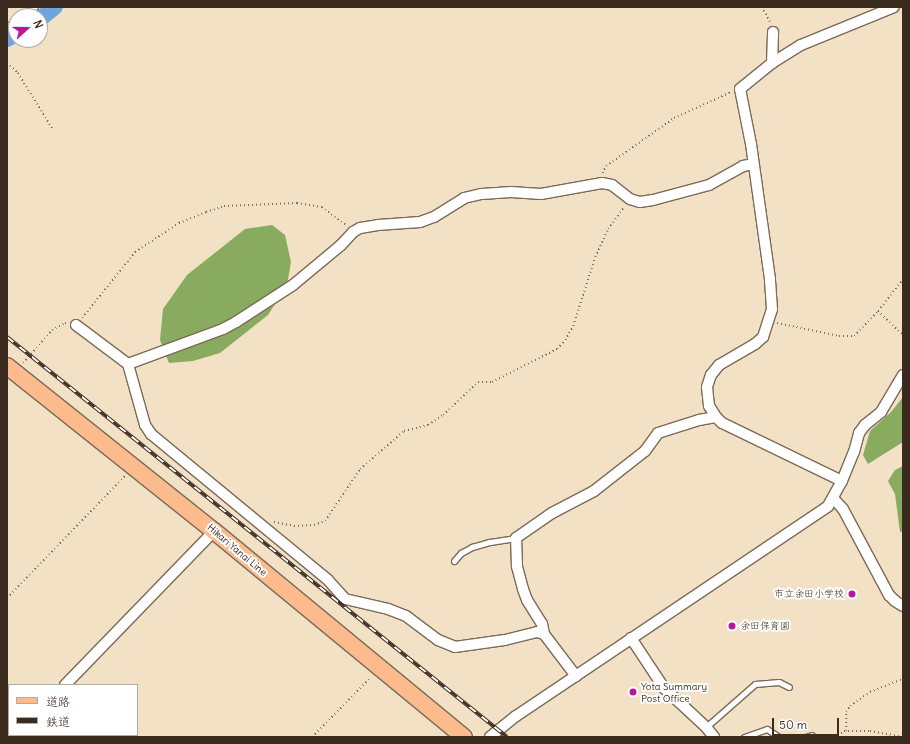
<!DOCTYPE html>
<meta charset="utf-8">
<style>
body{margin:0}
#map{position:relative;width:910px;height:744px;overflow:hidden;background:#f3e1c5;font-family:Delius,"Klee One",sans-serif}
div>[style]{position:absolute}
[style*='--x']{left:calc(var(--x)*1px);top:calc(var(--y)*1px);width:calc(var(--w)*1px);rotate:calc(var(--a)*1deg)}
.forest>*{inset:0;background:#89ab60}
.river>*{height:16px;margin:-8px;padding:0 8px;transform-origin:8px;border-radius:8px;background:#6da6dc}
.path>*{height:1.5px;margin-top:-0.75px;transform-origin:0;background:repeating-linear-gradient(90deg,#7b6a58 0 1px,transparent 0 4px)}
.roads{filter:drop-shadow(1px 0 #7b6a58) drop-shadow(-1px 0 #7b6a58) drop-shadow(0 1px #7b6a58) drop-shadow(0 -1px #7b6a58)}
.lane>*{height:5px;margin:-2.5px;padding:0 2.5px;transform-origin:2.5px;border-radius:2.5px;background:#fff}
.street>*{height:10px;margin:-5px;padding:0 5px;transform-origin:5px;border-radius:5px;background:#fff}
.primary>*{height:16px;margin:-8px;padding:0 8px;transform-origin:8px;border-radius:8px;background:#fbbb8c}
.rail>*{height:4px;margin-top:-2px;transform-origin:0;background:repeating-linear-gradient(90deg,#fff 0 8px,#3b2a1e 0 16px);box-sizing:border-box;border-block:1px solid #3b2a1e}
.dots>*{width:11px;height:11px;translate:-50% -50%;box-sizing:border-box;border:2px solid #fff;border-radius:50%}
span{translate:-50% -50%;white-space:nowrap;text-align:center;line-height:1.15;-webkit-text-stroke:4px #fff;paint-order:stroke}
.street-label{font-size:10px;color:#3b2a1e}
.poi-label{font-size:10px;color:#3b2a1e}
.right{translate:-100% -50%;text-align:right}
.left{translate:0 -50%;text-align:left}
.frame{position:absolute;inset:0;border:8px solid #3b2a1e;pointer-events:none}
.legend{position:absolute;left:8px;top:684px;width:130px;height:52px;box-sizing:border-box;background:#fff;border:1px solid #b1aaa5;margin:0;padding:5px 7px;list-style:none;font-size:12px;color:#3b2a1e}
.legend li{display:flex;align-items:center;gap:8px;height:20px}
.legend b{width:20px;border:1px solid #b1aaa5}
.north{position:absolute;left:8px;top:8px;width:40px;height:40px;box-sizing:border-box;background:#fff;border:1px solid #b1aaa5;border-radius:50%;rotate:69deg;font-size:11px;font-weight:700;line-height:16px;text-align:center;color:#3b2a1e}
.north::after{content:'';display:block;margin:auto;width:14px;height:18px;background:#b5179e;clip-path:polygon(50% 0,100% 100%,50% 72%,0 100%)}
.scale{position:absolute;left:772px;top:718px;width:67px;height:18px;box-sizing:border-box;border:2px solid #3b2a1e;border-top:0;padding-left:5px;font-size:12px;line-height:14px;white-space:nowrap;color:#3b2a1e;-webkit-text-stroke:3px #fff;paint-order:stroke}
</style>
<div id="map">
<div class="forest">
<div style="clip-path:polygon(272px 225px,285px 235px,291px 262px,287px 285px,268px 315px,220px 353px,193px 361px,169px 363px,160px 340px,163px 309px,187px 275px,245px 229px)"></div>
<div style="clip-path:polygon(903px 397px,903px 442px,868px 464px,863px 455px,870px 431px,891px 412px)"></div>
<div style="clip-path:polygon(903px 466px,903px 531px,900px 532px,895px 494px,888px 481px,895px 470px)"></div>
</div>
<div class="river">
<div style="--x:40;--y:19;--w:19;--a:-39"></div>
<div style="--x:7;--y:39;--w:10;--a:-29"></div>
</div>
<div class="path">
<div style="--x:762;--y:7;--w:18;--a:61"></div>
<div style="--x:7;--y:63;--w:15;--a:42"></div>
<div style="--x:18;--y:73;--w:68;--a:58.2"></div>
<div style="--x:602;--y:173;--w:8;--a:-60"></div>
<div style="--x:606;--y:166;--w:83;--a:-35.2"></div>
<div style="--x:674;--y:118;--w:63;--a:-24.5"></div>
<div style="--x:878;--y:311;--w:35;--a:44"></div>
<div style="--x:82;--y:318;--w:85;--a:-51.2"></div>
<div style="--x:135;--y:252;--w:53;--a:-33.4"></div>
<div style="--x:179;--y:223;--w:29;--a:-22"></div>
<div style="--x:206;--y:212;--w:19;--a:-18"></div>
<div style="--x:224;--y:206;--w:73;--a:-2.4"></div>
<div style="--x:297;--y:203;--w:25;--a:9"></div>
<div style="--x:322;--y:207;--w:30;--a:37"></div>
<div style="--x:777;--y:323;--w:63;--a:11.8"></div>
<div style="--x:839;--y:336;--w:15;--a:0"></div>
<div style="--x:854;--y:336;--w:35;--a:-46"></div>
<div style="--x:878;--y:311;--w:41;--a:-52"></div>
<div style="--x:23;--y:363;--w:44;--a:-48.7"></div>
<div style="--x:52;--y:330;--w:15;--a:-28"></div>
<div style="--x:65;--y:323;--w:3;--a:18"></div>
<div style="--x:274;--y:522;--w:20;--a:11"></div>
<div style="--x:294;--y:526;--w:20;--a:-3"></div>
<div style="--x:314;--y:525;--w:12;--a:-20"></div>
<div style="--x:325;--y:521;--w:63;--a:-56.1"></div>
<div style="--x:360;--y:469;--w:58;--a:-40.8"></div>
<div style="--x:404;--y:431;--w:25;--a:-14"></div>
<div style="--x:428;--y:425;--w:18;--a:-34"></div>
<div style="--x:443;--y:415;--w:48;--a:-43.3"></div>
<div style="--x:478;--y:382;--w:14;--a:0"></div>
<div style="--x:492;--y:382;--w:73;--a:-26.9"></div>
<div style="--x:557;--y:349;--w:12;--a:-48"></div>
<div style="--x:565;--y:340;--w:16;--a:-60"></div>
<div style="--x:573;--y:326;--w:72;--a:-72.3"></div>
<div style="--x:595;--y:257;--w:31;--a:-65"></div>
<div style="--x:608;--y:229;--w:27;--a:-54"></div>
<div style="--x:7;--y:598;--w:170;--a:-46"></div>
<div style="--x:846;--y:731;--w:19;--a:-90"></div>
<div style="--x:846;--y:712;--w:7;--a:-56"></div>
<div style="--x:850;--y:706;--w:24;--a:-35"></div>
<div style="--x:870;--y:692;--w:35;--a:-22"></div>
<div style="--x:312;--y:737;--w:84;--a:-45.5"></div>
<div style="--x:834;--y:737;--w:12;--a:-31"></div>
<div style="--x:844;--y:731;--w:26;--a:0"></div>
<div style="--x:870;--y:731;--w:34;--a:10"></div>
</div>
<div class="roads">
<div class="lane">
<div style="--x:23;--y:16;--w:15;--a:-37"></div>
<div style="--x:7;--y:26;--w:10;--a:-29"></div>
<div style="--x:454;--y:561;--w:11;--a:-49"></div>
<div style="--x:461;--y:553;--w:13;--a:-29"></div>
<div style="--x:472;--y:547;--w:19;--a:-16"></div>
<div style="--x:490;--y:542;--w:26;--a:-9"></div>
<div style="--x:706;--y:727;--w:65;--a:-41.3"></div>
<div style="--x:755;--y:684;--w:24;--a:-5"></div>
<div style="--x:779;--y:682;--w:11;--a:27"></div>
<div style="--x:744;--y:737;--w:24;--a:-19"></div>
<div style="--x:767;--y:729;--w:14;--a:34"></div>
<div style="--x:806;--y:737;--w:6;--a:-18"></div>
</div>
<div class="street">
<div style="--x:772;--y:63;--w:31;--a:-88"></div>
<div style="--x:76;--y:325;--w:65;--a:36.9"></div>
<div style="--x:128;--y:364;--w:63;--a:74.4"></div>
<div style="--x:145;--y:425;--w:11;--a:56"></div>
<div style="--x:151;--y:434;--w:229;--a:39.5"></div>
<div style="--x:328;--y:580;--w:25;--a:48"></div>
<div style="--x:345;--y:599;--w:44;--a:13.1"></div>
<div style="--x:388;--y:609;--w:19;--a:21"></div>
<div style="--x:406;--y:616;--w:40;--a:37"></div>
<div style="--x:438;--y:640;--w:18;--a:22"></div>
<div style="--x:455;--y:647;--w:50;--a:-8"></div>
<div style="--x:505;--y:640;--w:33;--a:-14"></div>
<div style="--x:537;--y:632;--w:7;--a:16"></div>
<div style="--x:544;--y:634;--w:53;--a:52.7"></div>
<div style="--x:128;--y:364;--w:101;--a:-20.2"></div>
<div style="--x:223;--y:329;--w:15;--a:-28"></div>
<div style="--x:236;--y:322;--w:68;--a:-33"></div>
<div style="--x:293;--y:285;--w:62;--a:-39.8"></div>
<div style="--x:341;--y:245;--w:18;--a:-47"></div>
<div style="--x:353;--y:232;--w:8;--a:-30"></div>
<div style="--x:360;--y:228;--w:18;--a:-9"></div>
<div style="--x:378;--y:225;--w:42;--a:-4.1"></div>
<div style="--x:420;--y:222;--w:15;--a:-20"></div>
<div style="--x:434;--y:217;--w:36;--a:-32"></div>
<div style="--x:464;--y:198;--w:18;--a:-13"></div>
<div style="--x:482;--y:194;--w:29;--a:-4"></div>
<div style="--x:511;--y:192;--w:30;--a:4"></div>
<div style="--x:541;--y:194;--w:62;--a:-10.2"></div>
<div style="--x:602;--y:183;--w:10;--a:11"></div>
<div style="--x:612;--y:185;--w:23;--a:38"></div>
<div style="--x:630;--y:199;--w:10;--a:17"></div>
<div style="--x:640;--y:202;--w:13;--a:-9"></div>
<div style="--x:653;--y:200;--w:58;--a:-15"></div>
<div style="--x:709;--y:185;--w:39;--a:-29"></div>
<div style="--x:743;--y:166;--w:10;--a:-11"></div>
<div style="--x:842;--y:481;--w:133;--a:-154.2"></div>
<div style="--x:722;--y:423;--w:8;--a:-135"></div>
<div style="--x:716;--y:417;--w:13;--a:-122"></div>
<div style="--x:709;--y:406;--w:19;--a:-96"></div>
<div style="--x:707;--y:387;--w:13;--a:-72"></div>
<div style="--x:711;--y:375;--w:13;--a:-51"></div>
<div style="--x:719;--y:365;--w:42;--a:-30.3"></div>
<div style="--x:755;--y:344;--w:11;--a:-41"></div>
<div style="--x:763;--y:337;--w:29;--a:-72"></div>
<div style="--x:772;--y:309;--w:30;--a:-94"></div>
<div style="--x:770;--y:279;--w:136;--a:-98"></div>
<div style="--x:751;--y:144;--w:56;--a:-101.3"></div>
<div style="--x:740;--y:89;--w:41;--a:-39.1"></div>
<div style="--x:772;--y:63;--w:34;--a:-32"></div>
<div style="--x:801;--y:45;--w:100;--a:-22.2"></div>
<div style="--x:833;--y:498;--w:15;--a:48"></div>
<div style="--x:843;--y:509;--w:98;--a:61.9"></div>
<div style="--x:889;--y:595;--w:8;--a:45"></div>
<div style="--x:895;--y:601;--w:9;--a:32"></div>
<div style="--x:544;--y:634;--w:10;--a:-101"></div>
<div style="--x:542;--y:624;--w:28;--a:-122"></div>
<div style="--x:527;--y:600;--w:12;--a:-110"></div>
<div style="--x:523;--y:589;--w:24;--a:-105"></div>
<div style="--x:517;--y:566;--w:28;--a:-92"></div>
<div style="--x:516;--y:538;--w:44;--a:-34.8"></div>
<div style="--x:552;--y:513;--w:47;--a:-27.6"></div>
<div style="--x:594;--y:491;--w:65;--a:-38.1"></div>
<div style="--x:645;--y:451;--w:22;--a:-54"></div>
<div style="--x:658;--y:433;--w:43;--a:-17.6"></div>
<div style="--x:699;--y:420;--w:17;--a:-10"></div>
<div style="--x:631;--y:638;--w:60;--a:56.6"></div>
<div style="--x:664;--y:688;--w:57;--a:42.9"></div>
<div style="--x:706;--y:727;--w:13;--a:51"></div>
<div style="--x:65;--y:685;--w:214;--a:-45.9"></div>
<div style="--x:14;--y:737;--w:3;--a:-45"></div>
<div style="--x:490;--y:737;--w:33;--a:-39"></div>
<div style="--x:516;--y:716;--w:376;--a:-33.9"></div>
<div style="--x:828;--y:506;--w:29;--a:-61"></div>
<div style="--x:842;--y:481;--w:31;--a:-68"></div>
<div style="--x:854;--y:452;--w:20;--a:-75"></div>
<div style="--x:859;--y:433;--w:10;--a:-53"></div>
<div style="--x:865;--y:425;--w:21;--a:-39"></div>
<div style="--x:881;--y:412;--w:43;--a:-59.3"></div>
</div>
<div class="primary">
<div style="--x:7;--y:366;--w:265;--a:38.6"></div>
<div style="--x:214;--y:531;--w:324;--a:39.5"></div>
</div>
</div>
<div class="rail">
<div style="--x:7;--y:337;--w:640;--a:38.66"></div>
</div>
<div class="dots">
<div style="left:852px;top:594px;background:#b5179e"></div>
<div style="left:732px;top:626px;background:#b5179e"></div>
<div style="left:633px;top:692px;background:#b5179e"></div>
</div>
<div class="street-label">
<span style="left:237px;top:550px;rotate:40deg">Hikari Yanai Line</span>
</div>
<div class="poi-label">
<span class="right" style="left:844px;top:594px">市立余田小学校</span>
<span class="left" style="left:740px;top:626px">余田保育園</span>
<span class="left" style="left:641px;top:692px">Yota Summary<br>Post Office</span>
</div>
<div class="frame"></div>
<ul class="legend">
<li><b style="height:5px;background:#fbbb8c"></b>道路</li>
<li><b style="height:5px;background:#3b2a1e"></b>鉄道</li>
</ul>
<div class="north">N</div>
<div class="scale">50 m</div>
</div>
